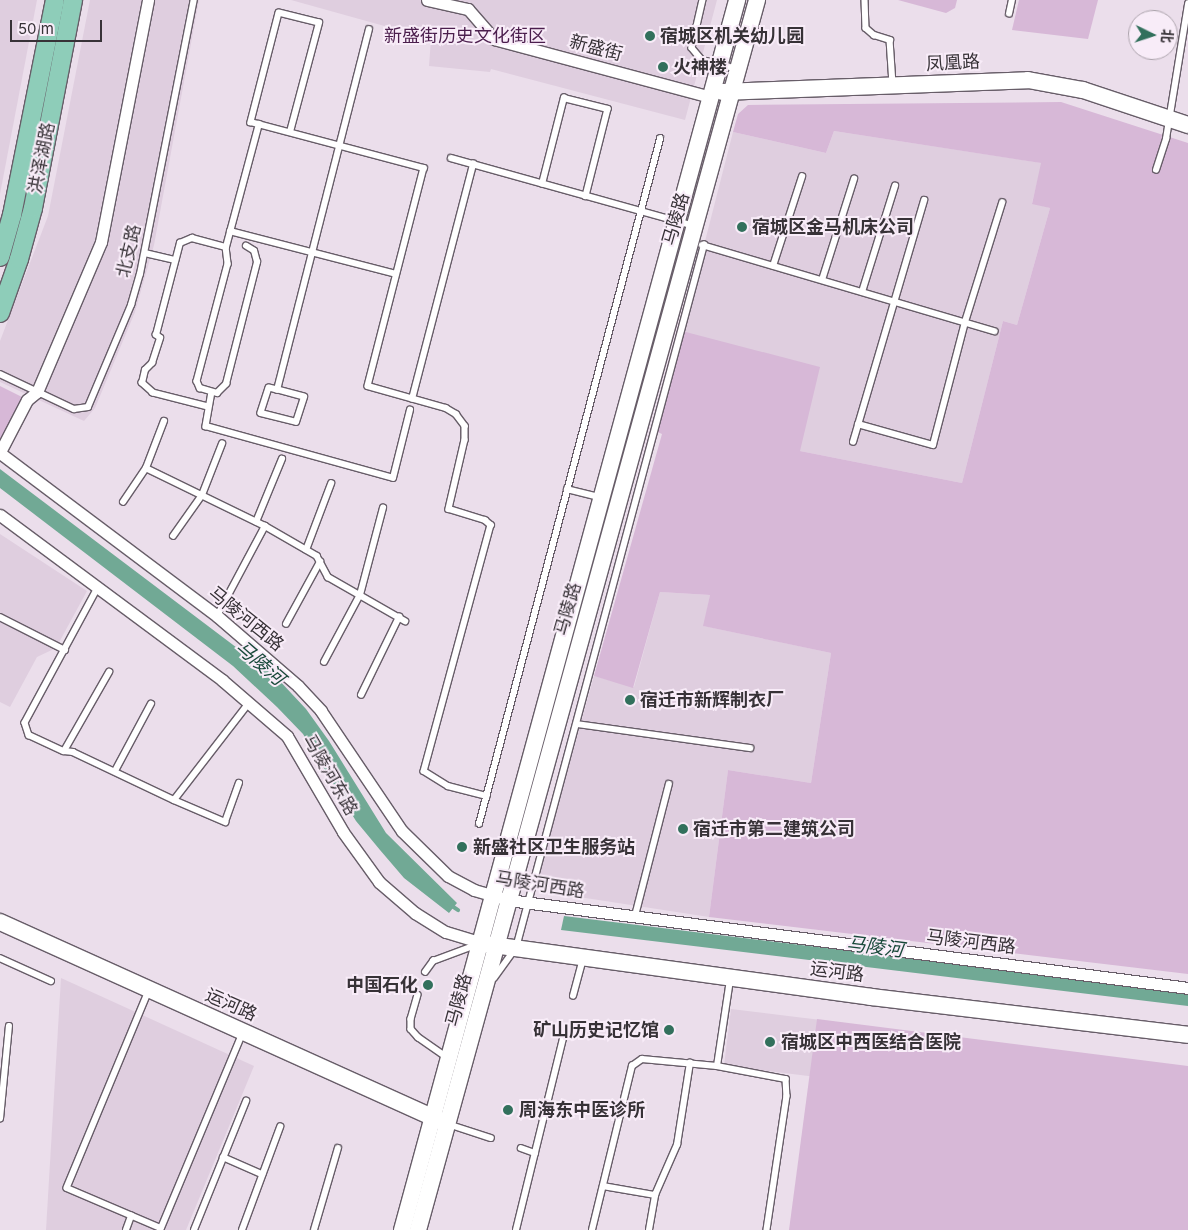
<!DOCTYPE html>
<meta charset="utf-8">
<style>
body{margin:0}
#map{position:relative;width:1188px;height:1230px;overflow:hidden;background:#ebdeeb;font-family:Inter,"Noto Sans SC",sans-serif}
div>[style]{position:absolute}
[style*='--x']{left:calc(var(--x)*1px);top:calc(var(--y)*1px);width:calc(var(--w)*1px);rotate:calc(var(--a)*1deg)}
.built>*{inset:0;background:#dfcedf;transform-origin:0 0}
.green>*{inset:0;background:#d7b8d7}
.water>*{inset:0;background:#71a995}
.stream>*{height:4px;margin:-2px;padding:0 2px;transform-origin:2px;border-radius:2px;background:#71a995}
.roads{filter:drop-shadow(1px 0 #675d68) drop-shadow(-1px 0 #675d68) drop-shadow(0 1px #675d68) drop-shadow(0 -1px #675d68)}
.lane>*{height:5.5px;margin:-2.75px;padding:0 2.75px;transform-origin:2.75px;border-radius:2.75px;background:#fff}
.street>*{height:11px;margin:-5.5px;padding:0 5.5px;transform-origin:5.5px;border-radius:5.5px;background:#fff}
.secondary>*{height:16px;margin:-8px;padding:0 8px;transform-origin:8px;border-radius:8px;background:#fff}
.primary>*{height:18px;margin:-9px;padding:0 9px;transform-origin:9px;border-radius:9px;background:#8ecdb9}
.dots>*{width:14px;height:14px;translate:-50% -50%;box-sizing:border-box;border:2px solid #f8ecf8;border-radius:50%}
span{translate:-50% -50%;white-space:nowrap;text-align:center;line-height:1.15;-webkit-text-stroke:4px #f8ecf8;paint-order:stroke}
.park-label{font-size:18px;color:#4b1e4d}
.poi-label{font-size:18px;color:#373237;font-weight:700}
.left{translate:0 -50%;text-align:left}
.right{translate:-100% -50%;text-align:right}
.street-label{font-size:18px;color:#373237}
.water-label{font-size:19px;color:#19493a;font-style:italic}
.north{position:absolute;left:1128px;top:10px;width:50px;height:50px;box-sizing:border-box;background:#f8ecf8;border:1px solid #aba2ab;border-radius:50%;rotate:94deg;font-size:14px;font-weight:700;line-height:20px;text-align:center;color:#373237}
.north::after{content:'';display:block;margin:auto;width:18px;height:22px;background:#32705c;clip-path:polygon(50% 0,100% 100%,50% 72%,0 100%)}
.scale{position:absolute;left:10px;top:20px;width:92px;height:22px;box-sizing:border-box;border:2px solid #373237;border-top:0;padding-left:6px;font-size:15px;line-height:18px;white-space:nowrap;color:#373237;-webkit-text-stroke:4px #f8ecf8;paint-order:stroke}
</style>
<div id="map">
<div class="built">
<div style="clip-path:polygon(0 0,37px 0,0 194px)"></div>
<div style="clip-path:polygon(90px 0,199px 0,154px 245px,135px 312px,95px 408px,84px 421px,0 382px,0 341px,48px 216px)"></div>
<div style="clip-path:polygon(291px 0,717px 0,685px 120px,491px 69px,490px 72px,429px 66px,431px 39px)"></div>
<div style="clip-path:polygon(834px 131px,1042px 163px,1032px 203px,1050px 208px,1017px 325px,1003px 321px,962px 483px,800px 451px,682px 331px,733px 132px,826px 153px)"></div>
<div style="clip-path:polygon(0 534px,87px 591px,56px 648px,37px 657px,10px 707px,0 702px)"></div>
<div style="clip-path:polygon(660px 592px,710px 595px,704px 626px,831px 653px,811px 783px,728px 770px,709px 917px,540px 891px,537px 881px,594px 676px,634px 687px)"></div>
<div style="clip-path:polygon(61px 978px,254px 1066px,186px 1230px,46px 1230px)"></div>
<div style="left:731px;top:1009px;width:87px;height:57px;rotate:7deg"></div>
</div>
<div class="green">
<div style="clip-path:polygon(898px 0,957px 0,955px 8px,946px 13px)"></div>
<div style="clip-path:polygon(1019px 0,1098px 0,1088px 39px,1012px 30px)"></div>
<div style="clip-path:polygon(1061px 102px,1188px 143px,1188px 974px,709px 917px,728px 770px,811px 783px,831px 653px,703px 626px,710px 595px,660px 592px,633px 688px,594px 676px,662px 434px,655px 431px,682px 331px,820px 367px,800px 451px,962px 483px,1003px 321px,1017px 325px,1050px 208px,1032px 204px,1041px 163px,834px 131px,826px 153px,733px 132px,738px 114px,748px 105px)"></div>
<div style="clip-path:polygon(0 386px,22px 397px,0 440px)"></div>
<div style="clip-path:polygon(817px 1019px,1188px 1066px,1188px 1230px,789px 1230px)"></div>
</div>
<div class="water">
<div style="clip-path:polygon(0 469px,277px 678px,306px 709px,329px 741px,386px 833px,457px 903px,449px 913px,404px 878px,380px 850px,356px 821px,303px 734px,277px 707px,233px 666px,0 488px)"></div>
<div style="clip-path:polygon(564px 916px,1171px 990px,1188px 993px,1188px 1006px,561px 930px)"></div>
</div>
<div class="stream">
<div style="--x:449;--y:904;--w:11;--a:34"></div>
</div>
<div class="roads">
<div class="lane">
<div style="--x:703;--y:0;--w:49;--a:102.9"></div>
<div style="--x:692;--y:48;--w:16;--a:50"></div>
<div style="--x:702;--y:60;--w:34;--a:14"></div>
<div style="--x:865;--y:0;--w:28;--a:88"></div>
<div style="--x:866;--y:28;--w:11;--a:41"></div>
<div style="--x:874;--y:35;--w:17;--a:17"></div>
<div style="--x:890;--y:40;--w:44;--a:86.1"></div>
<div style="--x:1009;--y:14;--w:14;--a:-78"></div>
<div style="--x:290;--y:132;--w:113;--a:-75.1"></div>
<div style="--x:319;--y:23;--w:41;--a:-166"></div>
<div style="--x:279;--y:13;--w:113;--a:104.4"></div>
<div style="--x:251;--y:122;--w:179;--a:14.9"></div>
<div style="--x:424;--y:168;--w:225;--a:104.4"></div>
<div style="--x:368;--y:386;--w:81;--a:15.8"></div>
<div style="--x:446;--y:408;--w:12;--a:31"></div>
<div style="--x:456;--y:414;--w:15;--a:53"></div>
<div style="--x:465;--y:426;--w:14;--a:90"></div>
<div style="--x:465;--y:440;--w:71;--a:103.1"></div>
<div style="--x:449;--y:509;--w:38;--a:17"></div>
<div style="--x:485;--y:520;--w:8;--a:40"></div>
<div style="--x:491;--y:525;--w:255;--a:105.2"></div>
<div style="--x:424;--y:771;--w:28;--a:32"></div>
<div style="--x:448;--y:786;--w:40;--a:14.4"></div>
<div style="--x:451;--y:158;--w:252;--a:15.6"></div>
<div style="--x:1156;--y:170;--w:33;--a:-72"></div>
<div style="--x:1166;--y:139;--w:137;--a:-80.7"></div>
<div style="--x:542;--y:184;--w:89;--a:-75.7"></div>
<div style="--x:564;--y:98;--w:45;--a:14"></div>
<div style="--x:608;--y:109;--w:90;--a:104.2"></div>
<div style="--x:230;--y:231;--w:171;--a:14.5"></div>
<div style="--x:702;--y:245;--w:305;--a:16.4"></div>
<div style="--x:226;--y:247;--w:17;--a:83"></div>
<div style="--x:228;--y:264;--w:121;--a:104.8"></div>
<div style="--x:197;--y:381;--w:8;--a:67"></div>
<div style="--x:200;--y:388;--w:18;--a:16"></div>
<div style="--x:217;--y:393;--w:13;--a:-45"></div>
<div style="--x:226;--y:384;--w:126;--a:-75.7"></div>
<div style="--x:257;--y:262;--w:11;--a:-105"></div>
<div style="--x:254;--y:251;--w:9;--a:-148"></div>
<div style="--x:145;--y:253;--w:31;--a:13"></div>
<div style="--x:773;--y:266;--w:94;--a:-72"></div>
<div style="--x:822;--y:280;--w:106;--a:-72.4"></div>
<div style="--x:862;--y:292;--w:111;--a:-72.7"></div>
<div style="--x:0;--y:374;--w:82;--a:25.3"></div>
<div style="--x:74;--y:409;--w:14;--a:-8"></div>
<div style="--x:88;--y:407;--w:111;--a:-67.1"></div>
<div style="--x:131;--y:305;--w:32;--a:-74"></div>
<div style="--x:140;--y:274;--w:279;--a:-78.9"></div>
<div style="--x:277;--y:390;--w:8;--a:-166"></div>
<div style="--x:269;--y:388;--w:26;--a:108"></div>
<div style="--x:261;--y:413;--w:36;--a:14"></div>
<div style="--x:296;--y:422;--w:26;--a:-72"></div>
<div style="--x:304;--y:397;--w:28;--a:-165"></div>
<div style="--x:277;--y:390;--w:372;--a:-75.7"></div>
<div style="--x:212;--y:392;--w:35;--a:100"></div>
<div style="--x:206;--y:426;--w:194;--a:15.5"></div>
<div style="--x:393;--y:478;--w:70;--a:-76"></div>
<div style="--x:412;--y:399;--w:243;--a:-75.4"></div>
<div style="--x:208;--y:407;--w:57;--a:-165.7"></div>
<div style="--x:153;--y:393;--w:15;--a:-138"></div>
<div style="--x:142;--y:383;--w:13;--a:-77"></div>
<div style="--x:145;--y:370;--w:10;--a:-45"></div>
<div style="--x:152;--y:363;--w:26;--a:-72"></div>
<div style="--x:160;--y:338;--w:5;--a:-143"></div>
<div style="--x:156;--y:335;--w:95;--a:-75.4"></div>
<div style="--x:180;--y:243;--w:13;--a:-23"></div>
<div style="--x:192;--y:238;--w:35;--a:15"></div>
<div style="--x:226;--y:247;--w:127;--a:-75"></div>
<div style="--x:858;--y:424;--w:78;--a:15.6"></div>
<div style="--x:933;--y:445;--w:127;--a:-75.4"></div>
<div style="--x:965;--y:322;--w:125;--a:-72.7"></div>
<div style="--x:853;--y:442;--w:252;--a:-73.6"></div>
<div style="--x:146;--y:468;--w:132;--a:26"></div>
<div style="--x:265;--y:526;--w:60;--a:30"></div>
<div style="--x:317;--y:556;--w:24;--a:62"></div>
<div style="--x:328;--y:577;--w:89;--a:29.7"></div>
<div style="--x:567;--y:489;--w:33;--a:14"></div>
<div style="--x:123;--y:502;--w:41;--a:-55.9"></div>
<div style="--x:146;--y:468;--w:50;--a:-69"></div>
<div style="--x:256;--y:522;--w:68;--a:-67.6"></div>
<div style="--x:173;--y:536;--w:50;--a:-54.7"></div>
<div style="--x:202;--y:495;--w:55;--a:-68.6"></div>
<div style="--x:306;--y:550;--w:71;--a:-69.3"></div>
<div style="--x:98;--y:588;--w:153;--a:118.4"></div>
<div style="--x:25;--y:723;--w:13;--a:72"></div>
<div style="--x:29;--y:735;--w:38;--a:25"></div>
<div style="--x:64;--y:751;--w:9;--a:6"></div>
<div style="--x:73;--y:752;--w:112;--a:25.4"></div>
<div style="--x:174;--y:800;--w:123;--a:-52.3"></div>
<div style="--x:217;--y:616;--w:102;--a:-61.9"></div>
<div style="--x:0;--y:617;--w:73;--a:26.9"></div>
<div style="--x:286;--y:624;--w:71;--a:-61.3"></div>
<div style="--x:324;--y:662;--w:76;--a:-61.8"></div>
<div style="--x:360;--y:595;--w:90;--a:-75.2"></div>
<div style="--x:361;--y:695;--w:87;--a:-64"></div>
<div style="--x:577;--y:724;--w:175;--a:7.9"></div>
<div style="--x:64;--y:751;--w:91;--a:-60.3"></div>
<div style="--x:115;--y:771;--w:76;--a:-61.8"></div>
<div style="--x:174;--y:800;--w:56;--a:23.3"></div>
<div style="--x:225;--y:822;--w:41;--a:-70.3"></div>
<div style="--x:479;--y:824;--w:709;--a:-75.2"></div>
<div style="--x:635;--y:916;--w:136;--a:-75.6"></div>
<div style="--x:0;--y:958;--w:56;--a:24.3"></div>
<div style="--x:425;--y:972;--w:14;--a:-54"></div>
<div style="--x:433;--y:961;--w:46;--a:-20.4"></div>
<div style="--x:494;--y:978;--w:37;--a:-54"></div>
<div style="--x:516;--y:948;--w:728;--a:-75.03"></div>
<div style="--x:149;--y:991;--w:213;--a:112.6"></div>
<div style="--x:67;--y:1188;--w:102;--a:23.1"></div>
<div style="--x:161;--y:1228;--w:210;--a:-67.3"></div>
<div style="--x:418;--y:995;--w:25;--a:106"></div>
<div style="--x:411;--y:1019;--w:10;--a:90"></div>
<div style="--x:411;--y:1029;--w:11;--a:49"></div>
<div style="--x:418;--y:1037;--w:35;--a:35"></div>
<div style="--x:573;--y:996;--w:38;--a:-75"></div>
<div style="--x:717;--y:1066;--w:87;--a:-81.4"></div>
<div style="--x:0;--y:1119;--w:93;--a:-84.5"></div>
<div style="--x:448;--y:1124;--w:45;--a:18"></div>
<div style="--x:521;--y:1148;--w:15;--a:20"></div>
<div style="--x:223;--y:1157;--w:43;--a:23.6"></div>
<div style="--x:603;--y:1186;--w:53;--a:9.8"></div>
<div style="--x:655;--y:1195;--w:55;--a:-66.3"></div>
<div style="--x:677;--y:1145;--w:83;--a:-81"></div>
<div style="--x:126;--y:1230;--w:15;--a:-70"></div>
<div style="--x:194;--y:1230;--w:139;--a:-68"></div>
<div style="--x:242;--y:1230;--w:110;--a:-69.7"></div>
<div style="--x:314;--y:1230;--w:85;--a:-73.7"></div>
<div style="--x:516;--y:1230;--w:202;--a:-76.2"></div>
<div style="--x:592;--y:1230;--w:169;--a:-76.3"></div>
<div style="--x:632;--y:1066;--w:12;--a:-35"></div>
<div style="--x:642;--y:1059;--w:75;--a:5.3"></div>
<div style="--x:717;--y:1066;--w:70;--a:10.7"></div>
<div style="--x:786;--y:1079;--w:17;--a:87"></div>
<div style="--x:787;--y:1096;--w:135;--a:98.5"></div>
<div style="--x:649;--y:1230;--w:36;--a:-80"></div>
</div>
<div class="street">
<div style="--x:427;--y:0;--w:42;--a:12.4"></div>
<div style="--x:468;--y:9;--w:40;--a:49"></div>
<div style="--x:494;--y:39;--w:225;--a:15"></div>
<div style="--x:0;--y:452;--w:59;--a:-62.6"></div>
<div style="--x:27;--y:400;--w:13;--a:-39"></div>
<div style="--x:37;--y:392;--w:163;--a:-66.9"></div>
<div style="--x:101;--y:242;--w:247;--a:-79"></div>
<div style="--x:0;--y:453;--w:271;--a:36.9"></div>
<div style="--x:217;--y:616;--w:107;--a:40.8"></div>
<div style="--x:298;--y:686;--w:34;--a:47"></div>
<div style="--x:321;--y:711;--w:145;--a:56"></div>
<div style="--x:402;--y:831;--w:64;--a:44.4"></div>
<div style="--x:448;--y:876;--w:30;--a:28"></div>
<div style="--x:474;--y:890;--w:35;--a:16"></div>
<div style="--x:508;--y:900;--w:686;--a:7.37"></div>
<div style="--x:0;--y:515;--w:277;--a:36.6"></div>
<div style="--x:222;--y:680;--w:86;--a:40.7"></div>
<div style="--x:287;--y:736;--w:111;--a:59.7"></div>
<div style="--x:343;--y:832;--w:62;--a:54.2"></div>
<div style="--x:379;--y:882;--w:48;--a:40.7"></div>
<div style="--x:415;--y:913;--w:36;--a:32"></div>
<div style="--x:446;--y:932;--w:37;--a:17"></div>
</div>
<div class="secondary">
<div style="--x:722;--y:92;--w:306;--a:-2.2"></div>
<div style="--x:1028;--y:80;--w:56;--a:10.3"></div>
<div style="--x:1083;--y:90;--w:111;--a:18.4"></div>
<div style="--x:0;--y:922;--w:485;--a:24.3"></div>
<div style="--x:485;--y:944;--w:390;--a:7.8"></div>
<div style="--x:871;--y:997;--w:319;--a:6.8"></div>
<div style="--x:402;--y:1230;--w:1275;--a:-74.76"></div>
<div style="--x:418;--y:1230;--w:1276;--a:-74.59"></div>
</div>
<div class="primary">
<div style="--x:0;--y:257;--w:44;--a:-74.1"></div>
<div style="--x:12;--y:215;--w:219;--a:-78.7"></div>
<div style="--x:0;--y:313;--w:57;--a:-70.6"></div>
<div style="--x:19;--y:259;--w:53;--a:-74.6"></div>
<div style="--x:33;--y:208;--w:212;--a:-79.1"></div>
</div>
</div>
<div class="dots">
<div style="left:650px;top:36px;background:#32705c"></div>
<div style="left:663px;top:67px;background:#32705c"></div>
<div style="left:742px;top:227px;background:#32705c"></div>
<div style="left:630px;top:700px;background:#32705c"></div>
<div style="left:683px;top:829px;background:#32705c"></div>
<div style="left:462px;top:847px;background:#32705c"></div>
<div style="left:428px;top:985px;background:#32705c"></div>
<div style="left:669px;top:1030px;background:#32705c"></div>
<div style="left:770px;top:1042px;background:#32705c"></div>
<div style="left:508px;top:1110px;background:#32705c"></div>
</div>
<div class="park-label">
<span style="left:465px;top:36px">新盛街历史文化街区</span>
</div>
<div class="poi-label">
<span class="left" style="left:660px;top:36px">宿城区机关幼儿园</span>
<span class="left" style="left:673px;top:67px">火神楼</span>
<span class="left" style="left:752px;top:227px">宿城区金马机床公司</span>
<span class="left" style="left:640px;top:700px">宿迁市新辉制衣厂</span>
<span class="left" style="left:693px;top:829px">宿迁市第二建筑公司</span>
<span class="left" style="left:473px;top:847px">新盛社区卫生服务站</span>
<span class="right" style="left:418px;top:985px">中国石化</span>
<span class="right" style="left:659px;top:1030px">矿山历史记忆馆</span>
<span class="left" style="left:781px;top:1042px">宿城区中西医结合医院</span>
<span class="left" style="left:519px;top:1110px">周海东中医诊所</span>
</div>
<div class="street-label">
<span style="left:596px;top:48px;rotate:15deg">新盛街</span>
<span style="left:953px;top:63px;rotate:-3deg">凤凰路</span>
<span style="left:42px;top:158px;rotate:-79deg">洪泽湖路</span>
<span style="left:676px;top:219px;rotate:-74deg">马陵路</span>
<span style="left:129px;top:251px;rotate:-77deg">北支路</span>
<span style="left:568px;top:609px;rotate:-74deg">马陵路</span>
<span style="left:246px;top:619px;rotate:39deg">马陵河西路</span>
<span style="left:330px;top:775px;rotate:60deg">马陵河东路</span>
<span style="left:540px;top:885px;rotate:9deg">马陵河西路</span>
<span style="left:971px;top:942px;rotate:7deg">马陵河西路</span>
<span style="left:837px;top:972px;rotate:7deg">运河路</span>
<span style="left:459px;top:1000px;rotate:-75deg">马陵路</span>
<span style="left:231px;top:1005px;rotate:24deg">运河路</span>
</div>
<div class="water-label">
<span style="left:260px;top:663px;rotate:41deg">马陵河</span>
<span style="left:875px;top:947px;rotate:7deg">马陵河</span>
</div>
<div class="north">北</div>
<div class="scale">50 m</div>
</div>
